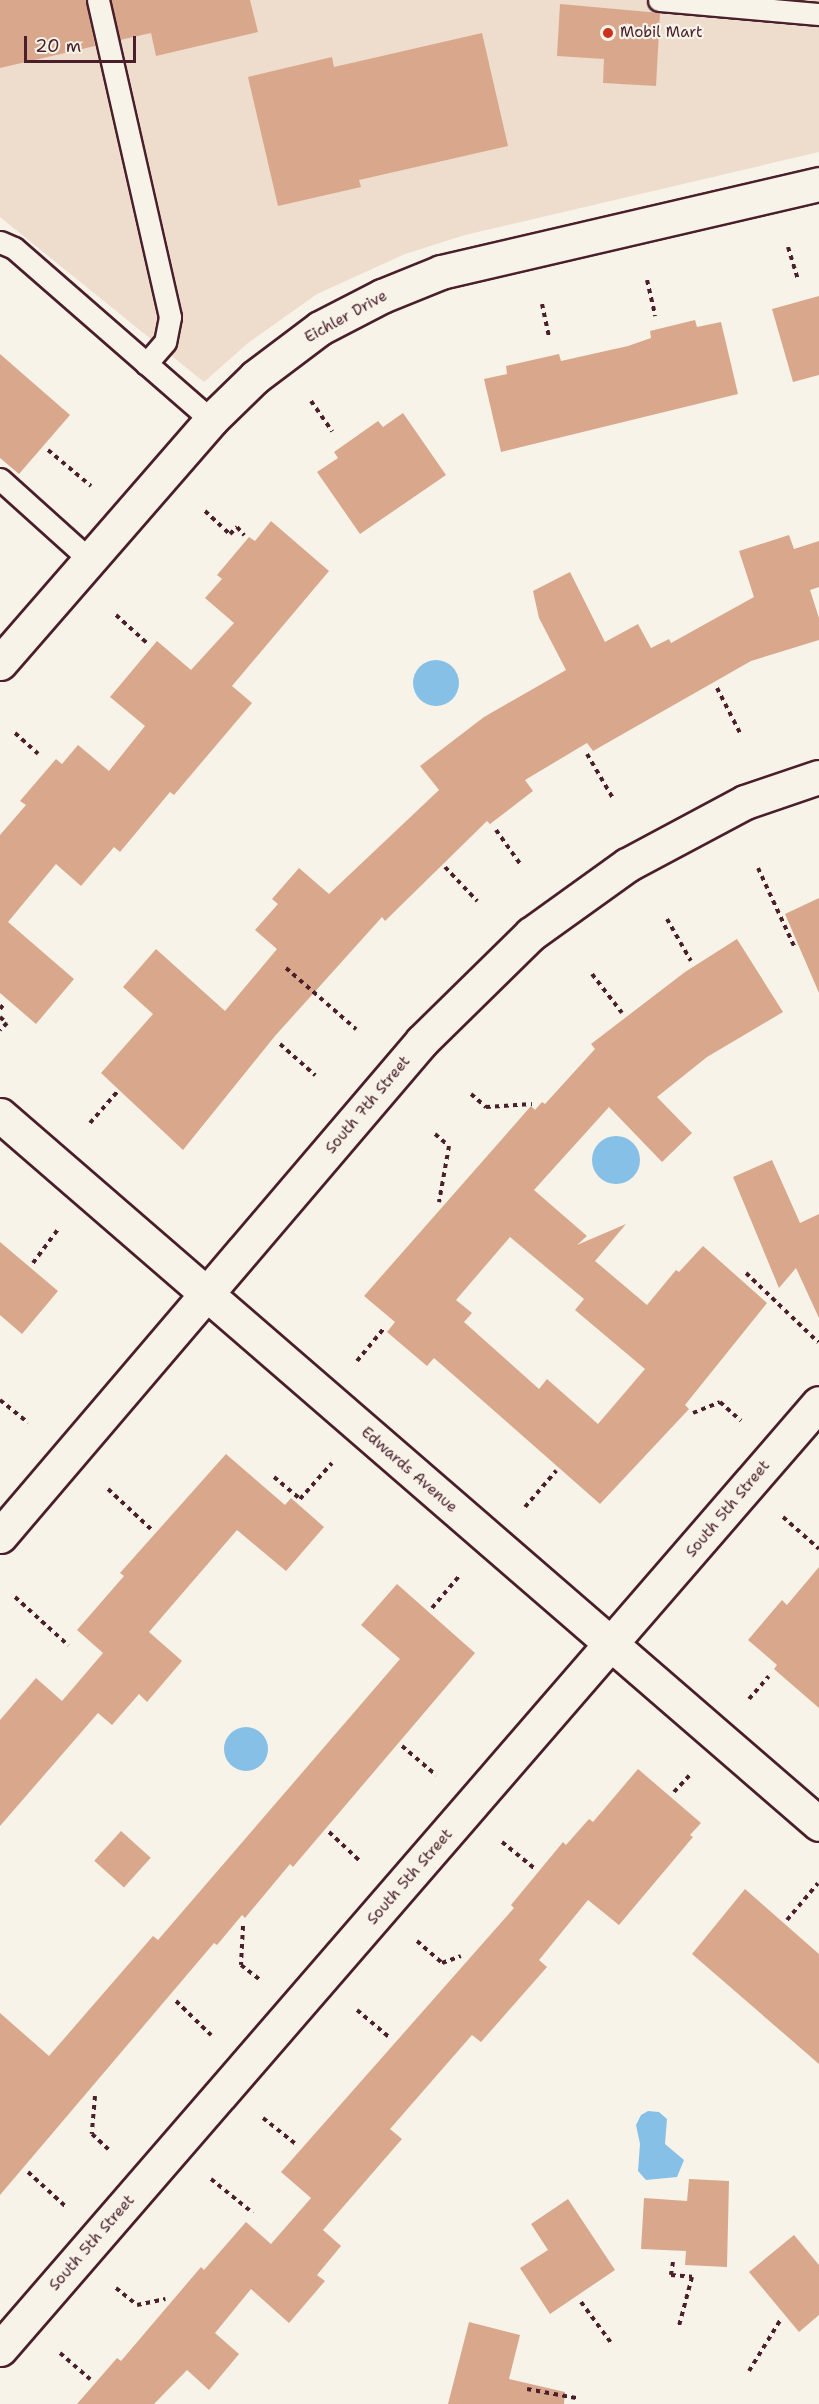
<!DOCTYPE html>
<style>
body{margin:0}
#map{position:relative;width:819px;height:2404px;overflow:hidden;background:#f7f3e8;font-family:"Shantell Sans",sans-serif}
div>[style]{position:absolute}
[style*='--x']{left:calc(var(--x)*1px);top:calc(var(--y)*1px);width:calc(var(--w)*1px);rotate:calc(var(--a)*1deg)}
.built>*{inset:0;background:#eedccc}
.water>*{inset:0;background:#87c0e6}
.round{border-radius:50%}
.building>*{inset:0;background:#d9a88c;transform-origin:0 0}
.path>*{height:4px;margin-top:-2px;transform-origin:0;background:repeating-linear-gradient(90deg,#4a1f2b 0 4.5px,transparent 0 9px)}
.roads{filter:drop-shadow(2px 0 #4a1f2b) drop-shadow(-2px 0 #4a1f2b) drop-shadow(0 2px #4a1f2b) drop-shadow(0 -2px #4a1f2b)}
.lane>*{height:21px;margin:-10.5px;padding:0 10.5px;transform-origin:10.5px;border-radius:10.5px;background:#f7f3e8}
.street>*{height:33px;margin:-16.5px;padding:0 16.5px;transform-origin:16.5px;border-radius:16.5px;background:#f7f3e8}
.dots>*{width:16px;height:16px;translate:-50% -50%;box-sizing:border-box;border:3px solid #f7f3e8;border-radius:50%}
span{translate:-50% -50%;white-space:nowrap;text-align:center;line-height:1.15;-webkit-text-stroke:4.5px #f7f3e8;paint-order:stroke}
.poi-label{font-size:15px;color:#4a1f2b}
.left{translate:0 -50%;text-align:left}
.street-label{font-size:15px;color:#4a1f2b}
.scale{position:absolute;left:24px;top:36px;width:112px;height:27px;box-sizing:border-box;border:3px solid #4a1f2b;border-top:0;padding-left:8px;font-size:18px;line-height:21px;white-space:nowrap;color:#4a1f2b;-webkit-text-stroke:4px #f7f3e8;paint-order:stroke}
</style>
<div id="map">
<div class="built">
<div style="clip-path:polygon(0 0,819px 0,819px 152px,465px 235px,405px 254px,317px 294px,248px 343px,204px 382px,0 217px)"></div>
</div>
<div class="water">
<div class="round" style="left:413px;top:660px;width:46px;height:46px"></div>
<div class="round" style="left:592px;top:1136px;width:48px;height:48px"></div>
<div class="round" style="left:224px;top:1727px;width:44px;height:44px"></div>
<div style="clip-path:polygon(648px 2111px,659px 2112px,667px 2119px,665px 2144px,684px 2160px,677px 2177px,646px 2180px,638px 2171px,640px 2144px,636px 2125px,641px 2115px)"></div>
</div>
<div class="building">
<div style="clip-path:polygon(0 0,86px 0,95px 46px,0 68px)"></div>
<div style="clip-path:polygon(111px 0,250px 0,258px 32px,156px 56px,151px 33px,120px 40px)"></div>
<div style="clip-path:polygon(560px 4px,660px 13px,656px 86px,603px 83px,604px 59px,557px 56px)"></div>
<div style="clip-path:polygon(482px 33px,508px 146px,359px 180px,361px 187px,278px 206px,248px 77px,332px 57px,334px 67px)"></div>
<div style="clip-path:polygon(819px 296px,819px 375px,793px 382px,772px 309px)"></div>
<div style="clip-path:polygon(695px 320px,697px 327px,721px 322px,738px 394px,501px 452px,484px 379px,507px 374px,506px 366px,559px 354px,561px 361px,628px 346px,651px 338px,650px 331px)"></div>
<div style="clip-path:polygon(0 354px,70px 415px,19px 474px,0 458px)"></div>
<div style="clip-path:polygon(403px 413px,446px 475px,360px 534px,317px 472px,338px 458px,334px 452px,378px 421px,383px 427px)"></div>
<div style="clip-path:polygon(271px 521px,329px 571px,232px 686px,252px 703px,174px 795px,170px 792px,120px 852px,114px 847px,81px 886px,56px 864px,8px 922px,74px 979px,36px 1024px,0 993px,0 835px,26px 805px,20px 801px,56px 759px,62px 764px,78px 745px,109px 771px,145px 726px,110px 697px,157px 641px,191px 670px,234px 623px,205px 598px,222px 579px,217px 575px,249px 537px,255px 541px)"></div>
<div style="clip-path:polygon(789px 535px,794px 549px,819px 541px,819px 587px,810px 590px,819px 618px,819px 640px,751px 661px,593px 751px,587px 743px,525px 780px,533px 791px,490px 824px,487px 821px,385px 921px,382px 917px,275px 1036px,183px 1150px,101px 1073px,153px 1014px,123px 987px,156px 949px,225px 1011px,277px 949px,255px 930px,278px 904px,272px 899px,299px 868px,329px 894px,439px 790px,420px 766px,484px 717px,566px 670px,539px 618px,533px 591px,570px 572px,605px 642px,638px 624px,651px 648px,669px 639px,671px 643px,754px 597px,739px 551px)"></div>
<div style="clip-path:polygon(819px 898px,819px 993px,785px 914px)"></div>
<div style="clip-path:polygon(evenodd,737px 939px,783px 1012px,707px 1057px,657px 1097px,692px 1133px,662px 1162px,609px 1107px,534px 1190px,587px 1236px,577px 1245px,626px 1224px,595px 1261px,647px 1305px,676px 1270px,679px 1272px,703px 1246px,767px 1303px,685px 1405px,689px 1409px,600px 1504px,434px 1358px,427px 1366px,387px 1332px,395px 1322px,364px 1296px,531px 1106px,535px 1110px,542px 1102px,545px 1104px,595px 1049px,591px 1044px,685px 972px,737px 939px,510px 1237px,584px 1299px,575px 1310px,645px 1369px,598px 1424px,547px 1379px,539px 1389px,464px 1322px,472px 1313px,456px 1300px,510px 1237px)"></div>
<div style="clip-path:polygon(772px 1160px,800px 1223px,819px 1214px,819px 1318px,796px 1268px,779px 1288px,733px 1177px)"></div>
<div style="clip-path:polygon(0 1242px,58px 1291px,22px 1334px,0 1315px)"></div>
<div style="clip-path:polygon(226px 1454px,285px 1505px,291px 1498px,324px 1527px,286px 1571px,237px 1530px,149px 1632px,182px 1661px,147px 1702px,139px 1694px,112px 1725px,98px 1713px,0 1826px,0 1720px,36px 1678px,62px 1701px,103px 1653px,77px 1630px,124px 1576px,120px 1573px)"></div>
<div style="clip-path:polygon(819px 1567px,819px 1708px,774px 1669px,777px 1665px,748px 1640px,782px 1600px,787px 1605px)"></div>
<div style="clip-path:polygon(397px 1584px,475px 1653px,293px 1867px,290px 1864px,245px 1918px,242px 1915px,217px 1945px,214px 1943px,0 2195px,0 2013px,49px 2056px,153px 1936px,158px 1940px,400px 1659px,361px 1625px)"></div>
<div style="clip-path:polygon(638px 1769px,701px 1823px,690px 1835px,693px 1837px,619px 1925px,588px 1900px,539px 1960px,547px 1967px,481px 2042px,472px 2035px,390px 2129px,402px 2139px,323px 2230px,341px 2246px,317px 2275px,325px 2281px,289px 2323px,251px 2289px,215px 2333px,239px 2354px,209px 2390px,187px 2370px,154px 2404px,77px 2404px,117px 2358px,121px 2361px,201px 2267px,204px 2270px,246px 2222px,271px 2244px,311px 2198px,281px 2172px,514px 1908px,511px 1905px,563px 1842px,566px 1845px,589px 1819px,593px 1822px)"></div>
<div style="left:121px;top:1831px;width:40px;height:40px;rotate:42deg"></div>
<div style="clip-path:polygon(745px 1889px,819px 1954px,819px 2064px,692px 1954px)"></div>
<div style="clip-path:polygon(689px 2179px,729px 2181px,727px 2267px,685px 2265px,686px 2251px,641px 2249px,644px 2198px,687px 2201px)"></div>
<div style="clip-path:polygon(568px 2199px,615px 2270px,550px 2314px,520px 2268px,548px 2250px,531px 2224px)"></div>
<div style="clip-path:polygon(794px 2235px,819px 2265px,819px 2315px,799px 2332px,749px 2272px)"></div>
<div style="clip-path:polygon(469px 2322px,520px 2335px,509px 2379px,565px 2392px,564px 2404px,448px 2404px)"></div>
</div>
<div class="path">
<div style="--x:788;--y:247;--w:34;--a:73"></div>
<div style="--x:647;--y:280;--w:37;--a:77"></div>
<div style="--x:542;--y:304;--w:34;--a:78"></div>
<div style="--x:311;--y:401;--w:37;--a:55"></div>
<div style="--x:48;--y:450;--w:56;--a:39.9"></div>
<div style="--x:205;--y:511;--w:34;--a:43"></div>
<div style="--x:230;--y:534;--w:10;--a:-45"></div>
<div style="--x:237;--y:527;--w:11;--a:49"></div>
<div style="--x:116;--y:615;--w:43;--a:42.2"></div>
<div style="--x:717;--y:688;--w:51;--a:62.9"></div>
<div style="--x:15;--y:733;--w:31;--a:42"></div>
<div style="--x:587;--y:754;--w:53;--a:59.6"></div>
<div style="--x:496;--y:830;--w:43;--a:54.5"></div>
<div style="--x:445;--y:867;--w:47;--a:46.7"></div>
<div style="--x:758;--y:868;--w:86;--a:65.2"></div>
<div style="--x:667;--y:919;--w:48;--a:60.3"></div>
<div style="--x:286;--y:968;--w:93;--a:41.1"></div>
<div style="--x:592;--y:974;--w:49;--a:52.4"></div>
<div style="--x:0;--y:1009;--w:6;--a:-51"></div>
<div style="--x:0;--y:1017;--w:9;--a:41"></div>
<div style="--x:7;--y:1023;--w:10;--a:135"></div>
<div style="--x:280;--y:1044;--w:47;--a:41.5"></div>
<div style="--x:471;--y:1094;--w:20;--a:41"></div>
<div style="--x:486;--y:1107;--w:46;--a:-3.7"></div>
<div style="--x:90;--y:1123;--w:41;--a:-48.9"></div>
<div style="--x:435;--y:1134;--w:18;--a:41"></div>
<div style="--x:449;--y:1146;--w:57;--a:100.1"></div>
<div style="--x:33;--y:1263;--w:44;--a:-53.4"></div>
<div style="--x:746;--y:1273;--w:100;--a:43.8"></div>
<div style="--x:357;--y:1361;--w:44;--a:-50.5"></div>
<div style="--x:0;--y:1400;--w:36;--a:39"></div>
<div style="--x:693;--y:1413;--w:29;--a:-22"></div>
<div style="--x:720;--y:1402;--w:28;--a:42"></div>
<div style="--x:274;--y:1477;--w:34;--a:40"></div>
<div style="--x:300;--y:1499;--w:48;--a:-48.4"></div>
<div style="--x:108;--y:1489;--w:60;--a:43"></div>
<div style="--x:525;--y:1507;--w:48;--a:-49.3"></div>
<div style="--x:783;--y:1517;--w:48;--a:41.6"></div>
<div style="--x:15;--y:1597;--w:72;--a:42.2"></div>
<div style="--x:432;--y:1608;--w:43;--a:-49.7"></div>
<div style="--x:749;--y:1699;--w:30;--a:-49"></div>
<div style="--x:402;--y:1746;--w:45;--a:40.5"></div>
<div style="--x:674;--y:1792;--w:25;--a:-47"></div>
<div style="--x:329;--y:1832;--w:44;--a:43.2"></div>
<div style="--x:502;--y:1842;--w:41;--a:39.1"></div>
<div style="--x:787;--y:1920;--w:48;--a:-50"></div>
<div style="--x:243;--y:1926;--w:39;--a:93"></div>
<div style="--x:241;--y:1965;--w:24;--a:38"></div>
<div style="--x:417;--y:1941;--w:33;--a:41"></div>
<div style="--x:442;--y:1963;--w:20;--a:-20"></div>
<div style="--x:176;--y:2001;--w:49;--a:44.2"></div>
<div style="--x:357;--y:2010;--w:42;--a:40.2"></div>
<div style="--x:95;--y:2096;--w:38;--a:95"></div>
<div style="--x:92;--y:2134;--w:26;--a:43"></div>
<div style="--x:263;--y:2118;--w:43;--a:38.5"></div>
<div style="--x:28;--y:2172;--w:50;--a:42.6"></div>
<div style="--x:211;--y:2179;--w:54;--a:39"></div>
<div style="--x:673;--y:2262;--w:13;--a:99"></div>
<div style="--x:671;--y:2275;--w:21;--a:5"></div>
<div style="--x:692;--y:2277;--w:51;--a:104.9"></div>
<div style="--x:116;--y:2288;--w:27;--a:39"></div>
<div style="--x:137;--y:2305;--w:29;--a:-12"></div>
<div style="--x:581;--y:2302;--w:52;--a:53.6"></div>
<div style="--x:60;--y:2353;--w:40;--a:41"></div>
<div style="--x:749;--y:2371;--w:61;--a:-58.4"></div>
<div style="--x:527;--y:2389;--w:50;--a:10.4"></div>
</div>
<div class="roads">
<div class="lane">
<div style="--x:98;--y:0;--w:325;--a:77.2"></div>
<div style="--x:170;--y:317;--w:25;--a:101"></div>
<div style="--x:165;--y:342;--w:29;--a:131"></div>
<div style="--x:659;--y:0;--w:161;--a:5"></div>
<div style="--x:0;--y:242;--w:15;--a:23"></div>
<div style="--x:14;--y:248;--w:262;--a:41.1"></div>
<div style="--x:0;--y:479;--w:121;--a:42"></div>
</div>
<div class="street">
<div style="--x:0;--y:663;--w:322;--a:-49"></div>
<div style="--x:211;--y:420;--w:62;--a:-44.3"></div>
<div style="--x:255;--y:377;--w:81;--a:-37"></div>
<div style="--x:320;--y:328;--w:70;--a:-27.3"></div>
<div style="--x:382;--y:296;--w:64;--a:-22.1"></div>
<div style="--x:441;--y:272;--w:388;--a:-13.1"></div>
<div style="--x:0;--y:1115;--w:1083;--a:40.88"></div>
<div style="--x:0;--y:1536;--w:650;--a:-49.55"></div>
<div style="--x:422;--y:1041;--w:153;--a:-44.5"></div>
<div style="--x:531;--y:934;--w:118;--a:-35.7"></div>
<div style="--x:627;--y:865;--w:134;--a:-28.1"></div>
<div style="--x:745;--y:802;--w:78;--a:-18.7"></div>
<div style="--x:0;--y:2349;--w:1251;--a:-49.12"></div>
</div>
</div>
<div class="dots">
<div style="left:608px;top:33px;background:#c8321e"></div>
</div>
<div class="poi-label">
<span class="left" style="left:620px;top:33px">Mobil Mart</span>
</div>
<div class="street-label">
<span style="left:346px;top:317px;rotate:-29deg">Eichler Drive</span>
<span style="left:368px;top:1105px;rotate:-50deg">South 7th Street</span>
<span style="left:409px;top:1470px;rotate:41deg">Edwards Avenue</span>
<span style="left:728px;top:1509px;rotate:-50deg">South 5th Street</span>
<span style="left:410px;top:1877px;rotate:-49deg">South 5th Street</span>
<span style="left:92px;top:2243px;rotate:-49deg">South 5th Street</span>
</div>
<div class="scale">20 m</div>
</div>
